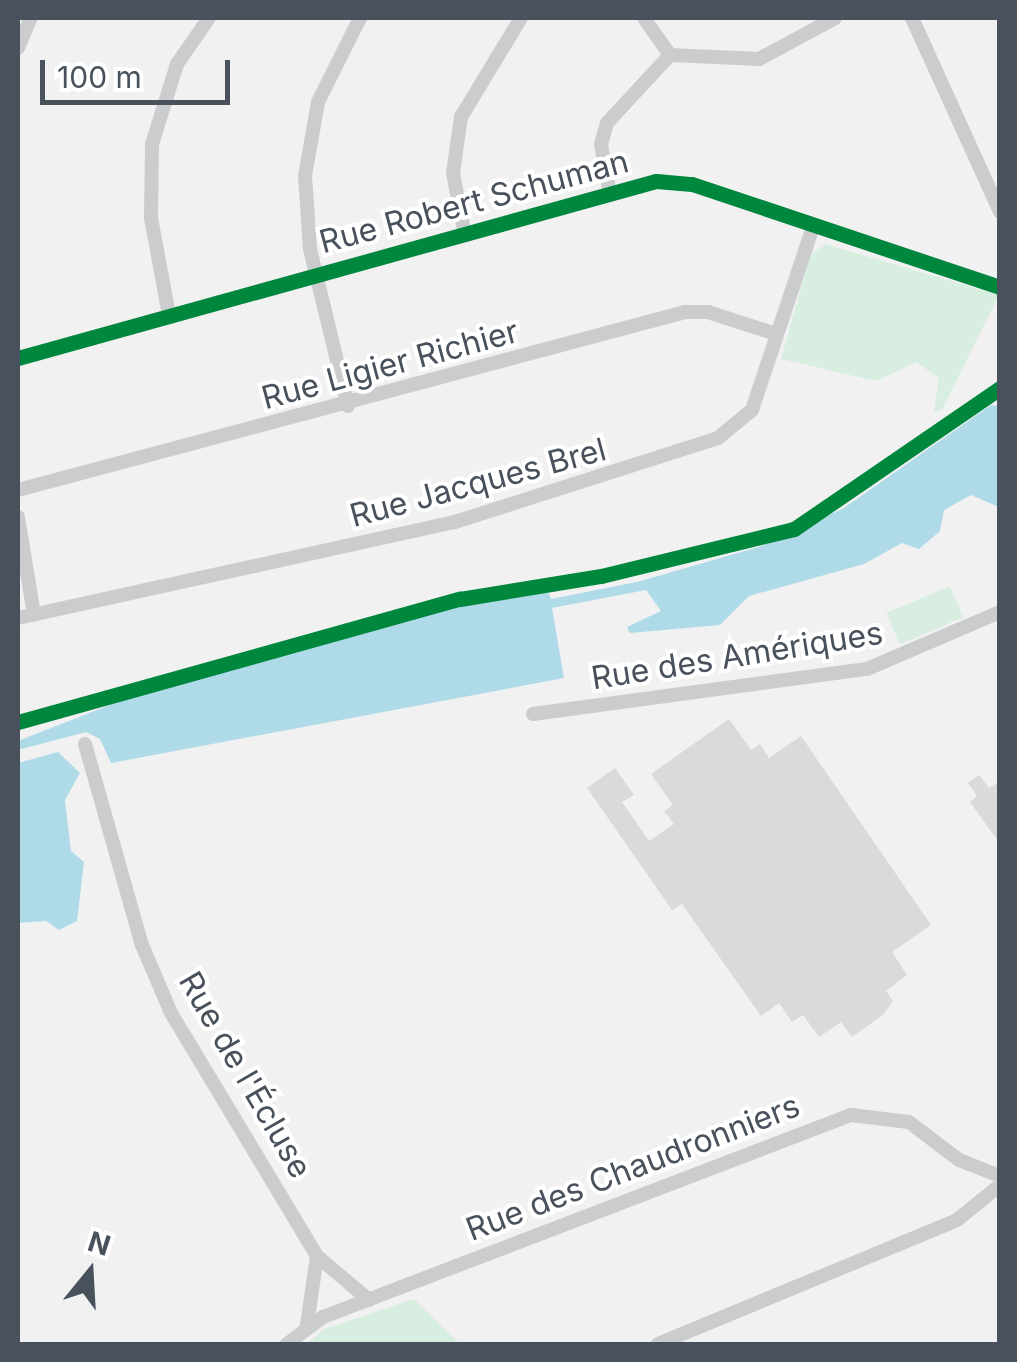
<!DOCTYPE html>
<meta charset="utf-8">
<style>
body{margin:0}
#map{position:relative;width:1017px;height:1362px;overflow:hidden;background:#f1f1f1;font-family:Inter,sans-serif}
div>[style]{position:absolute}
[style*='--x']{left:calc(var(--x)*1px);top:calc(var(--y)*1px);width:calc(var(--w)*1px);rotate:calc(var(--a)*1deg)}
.green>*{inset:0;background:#d8eee1;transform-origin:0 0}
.water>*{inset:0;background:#afdbe9}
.building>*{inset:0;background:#dadadb}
.street>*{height:14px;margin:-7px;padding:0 7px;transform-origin:7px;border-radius:7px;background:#cbccce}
.cycleway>*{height:15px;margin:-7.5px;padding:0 7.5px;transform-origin:7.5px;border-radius:7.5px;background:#00873e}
span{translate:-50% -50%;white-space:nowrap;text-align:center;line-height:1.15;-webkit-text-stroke:8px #fff;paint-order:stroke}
.street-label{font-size:32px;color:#49525c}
.frame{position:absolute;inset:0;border:20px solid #49525c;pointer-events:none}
.north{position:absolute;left:40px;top:1222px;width:100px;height:100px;-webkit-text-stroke:8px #fff;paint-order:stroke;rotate:18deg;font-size:28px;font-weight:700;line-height:40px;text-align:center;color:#49525c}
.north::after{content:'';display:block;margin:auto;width:35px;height:45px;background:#49525c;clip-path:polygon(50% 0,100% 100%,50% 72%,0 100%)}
.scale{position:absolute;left:40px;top:60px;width:190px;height:45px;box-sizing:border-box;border:5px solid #49525c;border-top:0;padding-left:12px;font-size:30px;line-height:35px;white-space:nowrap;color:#49525c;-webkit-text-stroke:8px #fff;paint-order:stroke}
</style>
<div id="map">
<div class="green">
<div style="clip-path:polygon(825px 244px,999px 295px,942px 410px,934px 412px,939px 378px,916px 362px,876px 381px,781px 359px,810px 256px)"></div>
<div style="left:950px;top:586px;width:34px;height:69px;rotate:67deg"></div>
<div style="clip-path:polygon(414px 1299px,460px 1344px,307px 1344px,324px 1329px)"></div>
</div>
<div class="water">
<div style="clip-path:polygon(991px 405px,999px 406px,999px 507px,971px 495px,944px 510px,940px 531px,919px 549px,902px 543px,864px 564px,749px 596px,720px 625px,630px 633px,627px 627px,661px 611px,646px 590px,552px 608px,564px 678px,111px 763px,100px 739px,86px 732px,18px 750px,18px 741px,153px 688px,341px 633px,479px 599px,548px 591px,551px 599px,637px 582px,762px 546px,844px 508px)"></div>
<div style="clip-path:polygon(58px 752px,80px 773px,65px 800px,71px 851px,84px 862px,77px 921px,59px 930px,46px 921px,18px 923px,18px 763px)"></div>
</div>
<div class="building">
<div style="clip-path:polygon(729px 719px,751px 750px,760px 744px,769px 758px,801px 736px,931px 925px,892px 952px,907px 975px,886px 991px,893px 1001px,884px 1014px,852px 1037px,841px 1022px,819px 1037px,803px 1015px,792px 1022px,779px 1003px,761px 1016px,682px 904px,672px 910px,587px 788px,615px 768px,634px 795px,622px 802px,649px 841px,674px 824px,664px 811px,673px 805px,651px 774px)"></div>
<div style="clip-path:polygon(979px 775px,989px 788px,1000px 781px,1000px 844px,970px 802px,977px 796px,968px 783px)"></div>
</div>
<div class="street">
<div style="--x:912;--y:18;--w:213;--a:65.6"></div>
<div style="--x:18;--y:48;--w:33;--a:-67"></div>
<div style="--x:670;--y:55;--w:89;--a:2.6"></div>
<div style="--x:759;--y:59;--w:86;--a:-28.3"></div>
<div style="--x:609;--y:189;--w:46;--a:-100.1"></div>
<div style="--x:601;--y:144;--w:22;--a:-74"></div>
<div style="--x:607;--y:123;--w:93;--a:-47.2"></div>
<div style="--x:670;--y:55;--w:45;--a:-125.1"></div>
<div style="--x:464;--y:230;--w:58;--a:-100.9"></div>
<div style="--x:453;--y:173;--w:57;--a:-81.9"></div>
<div style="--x:461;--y:117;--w:116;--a:-58.8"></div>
<div style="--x:169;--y:315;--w:99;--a:-100.5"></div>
<div style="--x:151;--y:218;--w:74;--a:-89.2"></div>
<div style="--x:152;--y:144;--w:84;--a:-72.6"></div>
<div style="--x:177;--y:64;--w:56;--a:-55.2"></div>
<div style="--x:18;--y:358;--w:662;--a:-15.51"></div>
<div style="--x:656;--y:181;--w:36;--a:5"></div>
<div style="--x:692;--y:184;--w:325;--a:18.5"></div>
<div style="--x:348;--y:406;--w:162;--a:-103.6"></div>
<div style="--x:310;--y:249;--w:73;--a:-93.9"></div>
<div style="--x:305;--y:176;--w:75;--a:-80"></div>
<div style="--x:318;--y:102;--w:94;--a:-63.4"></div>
<div style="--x:18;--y:490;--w:690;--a:-14.94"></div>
<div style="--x:685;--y:312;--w:23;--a:0"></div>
<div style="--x:708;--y:312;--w:71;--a:17.9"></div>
<div style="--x:18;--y:517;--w:99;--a:80.7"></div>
<div style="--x:18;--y:618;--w:447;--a:-12.4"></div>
<div style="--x:455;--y:522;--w:276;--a:-17.7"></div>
<div style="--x:718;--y:438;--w:44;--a:-39.5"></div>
<div style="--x:752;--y:410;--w:193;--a:-71.6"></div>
<div style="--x:533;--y:714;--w:337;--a:-7.7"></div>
<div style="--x:867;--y:669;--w:145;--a:-23.2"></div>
<div style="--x:85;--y:744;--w:209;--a:74.2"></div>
<div style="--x:142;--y:945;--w:74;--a:66.9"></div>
<div style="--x:171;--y:1013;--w:283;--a:59"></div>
<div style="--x:317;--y:1256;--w:68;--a:40.2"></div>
<div style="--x:307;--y:1325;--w:70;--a:-81.8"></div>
<div style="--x:287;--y:1344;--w:45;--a:-36.9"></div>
<div style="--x:323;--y:1317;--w:565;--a:-20.94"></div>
<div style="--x:851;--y:1115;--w:58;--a:6.9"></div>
<div style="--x:909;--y:1122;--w:63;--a:37.2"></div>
<div style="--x:959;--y:1160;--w:44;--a:21.3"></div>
<div style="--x:658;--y:1344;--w:324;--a:-22.5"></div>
<div style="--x:957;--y:1220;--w:55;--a:-39.1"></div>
</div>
<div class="cycleway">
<div style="--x:18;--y:358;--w:662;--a:-15.51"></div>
<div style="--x:656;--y:181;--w:36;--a:5"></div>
<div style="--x:692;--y:184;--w:325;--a:18.5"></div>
<div style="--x:18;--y:722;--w:459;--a:-15.6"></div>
<div style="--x:460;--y:599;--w:143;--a:-9.3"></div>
<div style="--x:601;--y:576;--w:199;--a:-13.7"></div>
<div style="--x:794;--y:529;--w:250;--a:-34.4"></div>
</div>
<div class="street-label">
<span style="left:474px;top:202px;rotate:-15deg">Rue Robert Schuman</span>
<span style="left:390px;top:365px;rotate:-15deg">Rue Ligier Richier</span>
<span style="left:478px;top:483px;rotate:-15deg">Rue Jacques Brel</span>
<span style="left:737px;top:656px;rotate:-9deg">Rue des Amériques</span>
<span style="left:245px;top:1075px;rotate:60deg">Rue de l'Écluse</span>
<span style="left:633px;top:1168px;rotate:-21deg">Rue des Chaudronniers</span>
</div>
<div class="frame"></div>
<div class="north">N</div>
<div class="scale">100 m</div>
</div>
